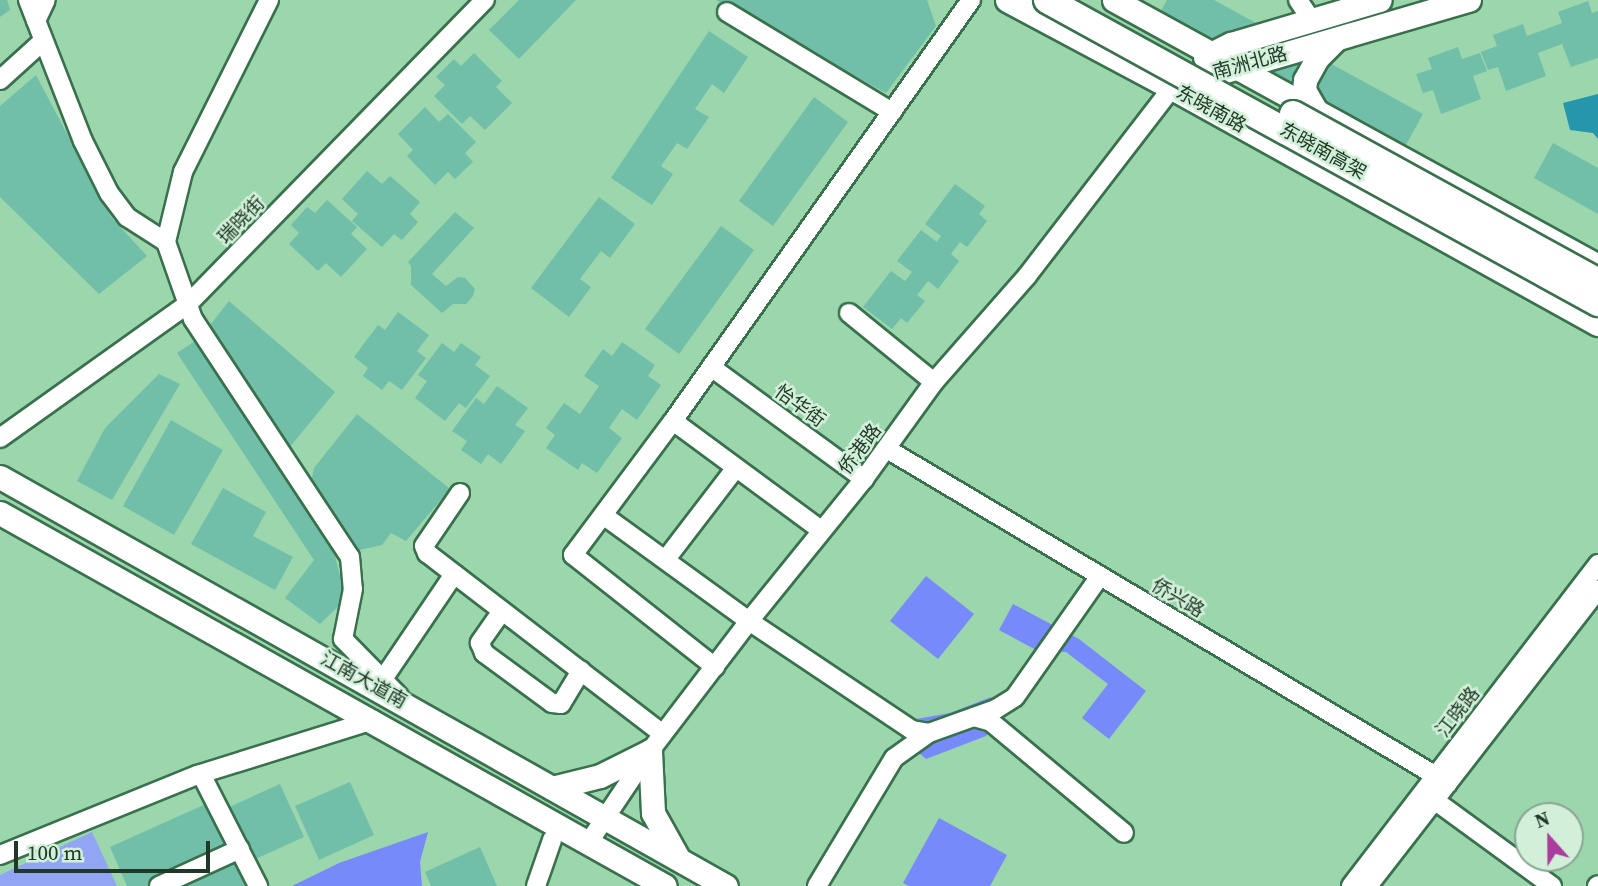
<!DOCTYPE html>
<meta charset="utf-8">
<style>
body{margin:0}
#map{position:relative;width:1598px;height:886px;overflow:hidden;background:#9bd6ac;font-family:"Source Serif 4","Noto Sans SC",serif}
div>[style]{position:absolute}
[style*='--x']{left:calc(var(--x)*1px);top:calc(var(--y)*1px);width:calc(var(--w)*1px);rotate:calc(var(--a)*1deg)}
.green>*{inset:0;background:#92a4f4}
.forest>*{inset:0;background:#768afa}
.water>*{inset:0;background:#2596ab}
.building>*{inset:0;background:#71bfa9}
.roads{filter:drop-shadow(2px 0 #38714c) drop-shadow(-2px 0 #38714c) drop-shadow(0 2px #38714c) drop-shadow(0 -2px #38714c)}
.minor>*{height:18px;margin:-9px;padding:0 9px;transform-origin:9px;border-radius:9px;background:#fff}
.major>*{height:23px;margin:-11.5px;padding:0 11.5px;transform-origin:11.5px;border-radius:11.5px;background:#fff}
.bridges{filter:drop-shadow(2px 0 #38714c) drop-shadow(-2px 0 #38714c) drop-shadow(0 2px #38714c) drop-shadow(0 -2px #38714c)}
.highway-bridge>*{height:26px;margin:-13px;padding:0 13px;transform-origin:13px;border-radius:13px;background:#fff}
span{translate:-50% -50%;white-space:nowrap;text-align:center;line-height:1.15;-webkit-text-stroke:5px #d1efd9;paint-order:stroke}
.street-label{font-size:19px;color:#203827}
.north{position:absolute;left:1514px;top:802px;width:70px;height:70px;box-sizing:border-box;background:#d1efd9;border:2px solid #8aa692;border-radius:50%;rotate:339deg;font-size:19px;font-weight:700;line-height:28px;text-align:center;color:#203827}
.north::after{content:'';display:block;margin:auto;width:24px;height:32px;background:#ab3d9c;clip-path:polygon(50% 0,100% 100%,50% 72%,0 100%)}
.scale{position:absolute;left:14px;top:841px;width:196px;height:32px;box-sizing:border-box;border:4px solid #203827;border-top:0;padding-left:9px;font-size:21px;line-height:24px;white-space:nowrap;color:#203827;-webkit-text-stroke:5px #d1efd9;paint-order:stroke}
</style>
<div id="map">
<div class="green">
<i style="clip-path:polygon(92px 832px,117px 886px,0 886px,0 875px)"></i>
</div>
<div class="forest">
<i style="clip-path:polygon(926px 576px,974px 614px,938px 659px,890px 621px)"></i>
<i style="clip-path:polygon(1013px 604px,1079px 639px,1146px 691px,1109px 739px,1082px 718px,1108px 684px,1066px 652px,1038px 651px,999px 630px)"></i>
<i style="clip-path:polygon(991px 697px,1000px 716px,986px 736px,926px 759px,901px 738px,916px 719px,950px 713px)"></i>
<i style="clip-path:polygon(939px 818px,1007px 855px,990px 886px,909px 886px,903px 883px)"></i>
<i style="clip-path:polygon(428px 832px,420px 862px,422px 886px,292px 886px,339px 863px)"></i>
</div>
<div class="water">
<i style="clip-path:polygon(1598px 94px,1598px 139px,1593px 133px,1570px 130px,1563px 103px)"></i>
</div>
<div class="building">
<i style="clip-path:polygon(0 0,7px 0,10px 10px,0 17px)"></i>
<i style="clip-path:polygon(519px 0,576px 0,519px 59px,489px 30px)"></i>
<i style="clip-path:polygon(716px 0,927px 0,936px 26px,886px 93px)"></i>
<i style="clip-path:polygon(1167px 0,1214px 0,1423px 114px,1406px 145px,1161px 11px)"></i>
<i style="clip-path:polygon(1588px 1px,1592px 13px,1598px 11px,1598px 58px,1571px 67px,1562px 44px,1538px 53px,1546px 76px,1506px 91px,1498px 67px,1488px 70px,1481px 52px,1497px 46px,1493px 35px,1523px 24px,1527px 36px,1546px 29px,1562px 23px,1558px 12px)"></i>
<i style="clip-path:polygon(709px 31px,748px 57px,724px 93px,712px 84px,695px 109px,709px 117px,687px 149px,677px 143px,661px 166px,673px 174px,652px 205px,611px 178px)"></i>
<i style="clip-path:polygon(1458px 47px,1462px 59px,1480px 53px,1487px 71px,1473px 76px,1481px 99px,1441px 114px,1433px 90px,1423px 93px,1416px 74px,1432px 69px,1428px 58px)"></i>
<i style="clip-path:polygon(474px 53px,502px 81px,496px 87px,512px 103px,485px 130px,470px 116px,462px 124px,434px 96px,445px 85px,436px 77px,454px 59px,461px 66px)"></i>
<i style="clip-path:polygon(36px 75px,111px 217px,147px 256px,99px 294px,0 197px,0 106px)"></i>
<i style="clip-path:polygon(814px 97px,848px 122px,773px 226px,739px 201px)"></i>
<i style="clip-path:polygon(425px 107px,439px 122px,448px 114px,476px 142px,465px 153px,473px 162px,455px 179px,448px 172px,435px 185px,407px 156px,413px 150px,398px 134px)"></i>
<i style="clip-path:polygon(1553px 143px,1598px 168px,1598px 214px,1534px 178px)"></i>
<i style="clip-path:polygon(367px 171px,382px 184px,390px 176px,420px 202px,410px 214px,418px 222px,402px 240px,394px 234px,382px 247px,352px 221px,358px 214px,342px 199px)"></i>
<i style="clip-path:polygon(955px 184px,985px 206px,979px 214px,987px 221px,967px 247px,960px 242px,951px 254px,959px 261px,938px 289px,928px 281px,917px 295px,925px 301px,907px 323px,901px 318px,892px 329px,863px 307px,891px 271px,905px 281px,912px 272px,897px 261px,921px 230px,937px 242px,941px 236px,925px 224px)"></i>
<i style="clip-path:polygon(599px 197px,635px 224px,610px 258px,601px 251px,580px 279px,591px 287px,569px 317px,531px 288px)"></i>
<i style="clip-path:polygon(327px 200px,357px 227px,351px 234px,367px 249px,341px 277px,326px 263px,318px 271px,289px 244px,299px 233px,291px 225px,307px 207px,315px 213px)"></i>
<i style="clip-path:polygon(455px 212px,474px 228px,432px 274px,446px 286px,458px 277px,465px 278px,475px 289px,473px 296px,466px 304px,453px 304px,442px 313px,411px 285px,411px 266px,408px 262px)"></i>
<i style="clip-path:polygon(721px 226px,754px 250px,679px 354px,645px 329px)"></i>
<i style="clip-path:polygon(229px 301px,335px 392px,289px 448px,207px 329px)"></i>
<i style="clip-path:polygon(398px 312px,429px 335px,417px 351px,426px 358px,402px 390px,389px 381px,382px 390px,363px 376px,368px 368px,354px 357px,378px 325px,385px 330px)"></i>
<i style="clip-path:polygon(195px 341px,334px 552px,346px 599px,320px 624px,285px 598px,314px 560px,177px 353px)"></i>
<i style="clip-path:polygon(622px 342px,655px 365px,648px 376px,661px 385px,637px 420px,622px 409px,609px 428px,622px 438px,597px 473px,582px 463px,578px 470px,546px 448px,555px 435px,546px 428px,564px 403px,580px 414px,599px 386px,584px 376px,603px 349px,612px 356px)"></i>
<i style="clip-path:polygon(442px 343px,454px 352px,461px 343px,481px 357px,475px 365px,490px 376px,466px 408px,459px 403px,445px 421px,415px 398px,427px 381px,418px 375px)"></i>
<i style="clip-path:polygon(159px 374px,180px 384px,112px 500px,77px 481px,105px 428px)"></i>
<i style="clip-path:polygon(497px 386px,528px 408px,515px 425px,525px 431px,501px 464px,488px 454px,481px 464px,461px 450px,467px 441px,452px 431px,476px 398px,484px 404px)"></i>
<i style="clip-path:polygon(357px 414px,450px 489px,406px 541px,391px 533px,382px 545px,355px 551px,311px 483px,314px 468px)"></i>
<i style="clip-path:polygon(171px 420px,223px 450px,174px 535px,123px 506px)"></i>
<i style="clip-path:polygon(223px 488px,266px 512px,253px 536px,293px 557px,275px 590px,191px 544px)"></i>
<i style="clip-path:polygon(350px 782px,374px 835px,319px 860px,295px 806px)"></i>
<i style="clip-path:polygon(280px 784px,304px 837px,249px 862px,225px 809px)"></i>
<i style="clip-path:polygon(208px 803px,230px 851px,152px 886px,127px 886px,110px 847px)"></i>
<i style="clip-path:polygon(480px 847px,497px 886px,431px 886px,425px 872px)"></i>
<i style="clip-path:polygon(233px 860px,245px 886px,179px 886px)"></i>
</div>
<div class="roads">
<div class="minor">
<i style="--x:28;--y:0;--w:151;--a:68.7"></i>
<i style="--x:83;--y:141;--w:58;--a:63.4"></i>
<i style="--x:109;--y:193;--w:30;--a:53"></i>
<i style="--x:127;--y:217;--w:46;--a:32.7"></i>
<i style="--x:269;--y:0;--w:192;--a:116.6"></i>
<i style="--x:183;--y:172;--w:72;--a:103.7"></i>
<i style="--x:166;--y:242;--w:82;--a:70.7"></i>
<i style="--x:193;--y:319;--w:285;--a:56.6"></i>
<i style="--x:350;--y:557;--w:32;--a:85"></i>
<i style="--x:353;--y:589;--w:51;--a:101.3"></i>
<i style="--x:343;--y:639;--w:80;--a:45.5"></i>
<i style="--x:1298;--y:0;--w:23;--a:56"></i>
<i style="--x:727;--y:12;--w:193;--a:31.2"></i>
<i style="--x:36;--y:21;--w:23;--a:-65"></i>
<i style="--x:0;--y:80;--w:58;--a:-42.2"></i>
<i style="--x:849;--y:313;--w:109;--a:39.1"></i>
<i style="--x:711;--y:367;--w:190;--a:36.2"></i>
<i style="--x:673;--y:421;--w:185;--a:36.4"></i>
<i style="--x:0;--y:438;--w:231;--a:-35.5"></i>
<i style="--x:188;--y:304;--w:425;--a:-45.7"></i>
<i style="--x:887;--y:449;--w:653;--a:30.77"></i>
<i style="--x:460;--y:493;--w:64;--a:124.2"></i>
<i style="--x:424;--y:546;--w:8;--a:67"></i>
<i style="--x:427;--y:553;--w:297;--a:37.5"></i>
<i style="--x:603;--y:515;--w:180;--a:36"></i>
<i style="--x:749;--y:621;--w:196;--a:33.8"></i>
<i style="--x:912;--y:730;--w:17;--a:10"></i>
<i style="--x:929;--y:733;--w:71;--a:-19.7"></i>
<i style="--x:996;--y:709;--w:22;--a:-32"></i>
<i style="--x:1015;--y:697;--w:148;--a:-54.9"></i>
<i style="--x:666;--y:559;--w:113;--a:-52.5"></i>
<i style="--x:502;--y:611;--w:39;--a:125"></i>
<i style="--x:480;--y:643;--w:11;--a:68"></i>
<i style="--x:484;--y:653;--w:84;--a:36.3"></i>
<i style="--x:552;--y:703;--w:9;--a:6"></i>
<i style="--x:561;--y:704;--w:39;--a:-59"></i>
<i style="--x:715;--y:667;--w:181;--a:-141.7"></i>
<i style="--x:573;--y:555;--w:167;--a:-53.3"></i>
<i style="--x:673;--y:421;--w:516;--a:-54.71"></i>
<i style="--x:383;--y:679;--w:127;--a:-55.9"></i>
<i style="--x:974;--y:717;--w:18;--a:16"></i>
<i style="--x:991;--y:722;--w:173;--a:39.8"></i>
<i style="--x:201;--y:774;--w:126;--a:63"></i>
<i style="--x:1426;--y:794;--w:156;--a:36.1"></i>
<i style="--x:589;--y:842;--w:110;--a:-56.2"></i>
<i style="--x:650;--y:751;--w:163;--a:-52.7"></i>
<i style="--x:749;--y:621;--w:183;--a:-51"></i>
<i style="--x:864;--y:479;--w:120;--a:-54.2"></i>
<i style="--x:934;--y:382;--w:141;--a:-48.7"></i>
<i style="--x:1027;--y:276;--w:237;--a:-52.4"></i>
<i style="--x:0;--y:855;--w:213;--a:-22.1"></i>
<i style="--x:197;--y:775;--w:185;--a:-17.3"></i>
<i style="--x:159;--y:886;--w:89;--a:-24.6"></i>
<i style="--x:536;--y:886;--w:49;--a:-70.8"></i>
<i style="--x:817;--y:886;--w:149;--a:-59"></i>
<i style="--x:894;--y:758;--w:43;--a:-35.5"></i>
<i style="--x:1351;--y:886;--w:406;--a:-52.5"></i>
<i style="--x:1368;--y:886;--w:375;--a:-52.2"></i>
<i style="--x:1597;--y:886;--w:1;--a:-45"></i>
</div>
<div class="major">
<i style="--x:1007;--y:0;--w:187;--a:28.1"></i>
<i style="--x:1172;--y:88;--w:487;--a:29"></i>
<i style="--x:1114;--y:0;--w:552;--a:28.79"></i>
<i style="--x:1205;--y:57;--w:29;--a:-27"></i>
<i style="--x:1231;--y:44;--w:155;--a:-16.5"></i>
<i style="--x:1181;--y:84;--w:300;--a:-16.3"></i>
<i style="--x:1315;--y:109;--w:22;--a:-120"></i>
<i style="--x:1304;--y:90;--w:10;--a:-84"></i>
<i style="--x:1305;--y:80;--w:26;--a:-61"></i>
<i style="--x:1318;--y:57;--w:25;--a:-45"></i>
<i style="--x:0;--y:477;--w:833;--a:29.4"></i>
<i style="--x:0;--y:513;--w:762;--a:29.29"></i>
<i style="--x:650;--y:751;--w:62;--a:87.2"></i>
<i style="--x:653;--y:813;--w:49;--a:60.8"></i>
<i style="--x:552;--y:788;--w:49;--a:-14"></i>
<i style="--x:600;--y:776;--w:56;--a:-26.6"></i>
</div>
</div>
<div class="bridges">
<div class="highway-bridge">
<i style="--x:1047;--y:0;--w:629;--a:28.81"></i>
<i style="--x:1293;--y:114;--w:348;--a:28.8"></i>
</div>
</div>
<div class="street-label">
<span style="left:1250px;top:63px;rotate:-15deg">南洲北路</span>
<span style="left:1211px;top:109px;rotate:29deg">东晓南路</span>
<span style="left:1323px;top:151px;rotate:29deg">东晓南高架</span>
<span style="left:241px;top:220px;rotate:-46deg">瑞晓街</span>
<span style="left:800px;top:406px;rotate:36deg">怡华街</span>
<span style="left:860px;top:449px;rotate:-53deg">侨港路</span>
<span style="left:1178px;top:598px;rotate:31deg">侨兴路</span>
<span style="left:364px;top:680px;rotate:29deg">江南大道南</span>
<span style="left:1458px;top:712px;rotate:-52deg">江晓路</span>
</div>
<div class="north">N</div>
<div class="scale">100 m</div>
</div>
